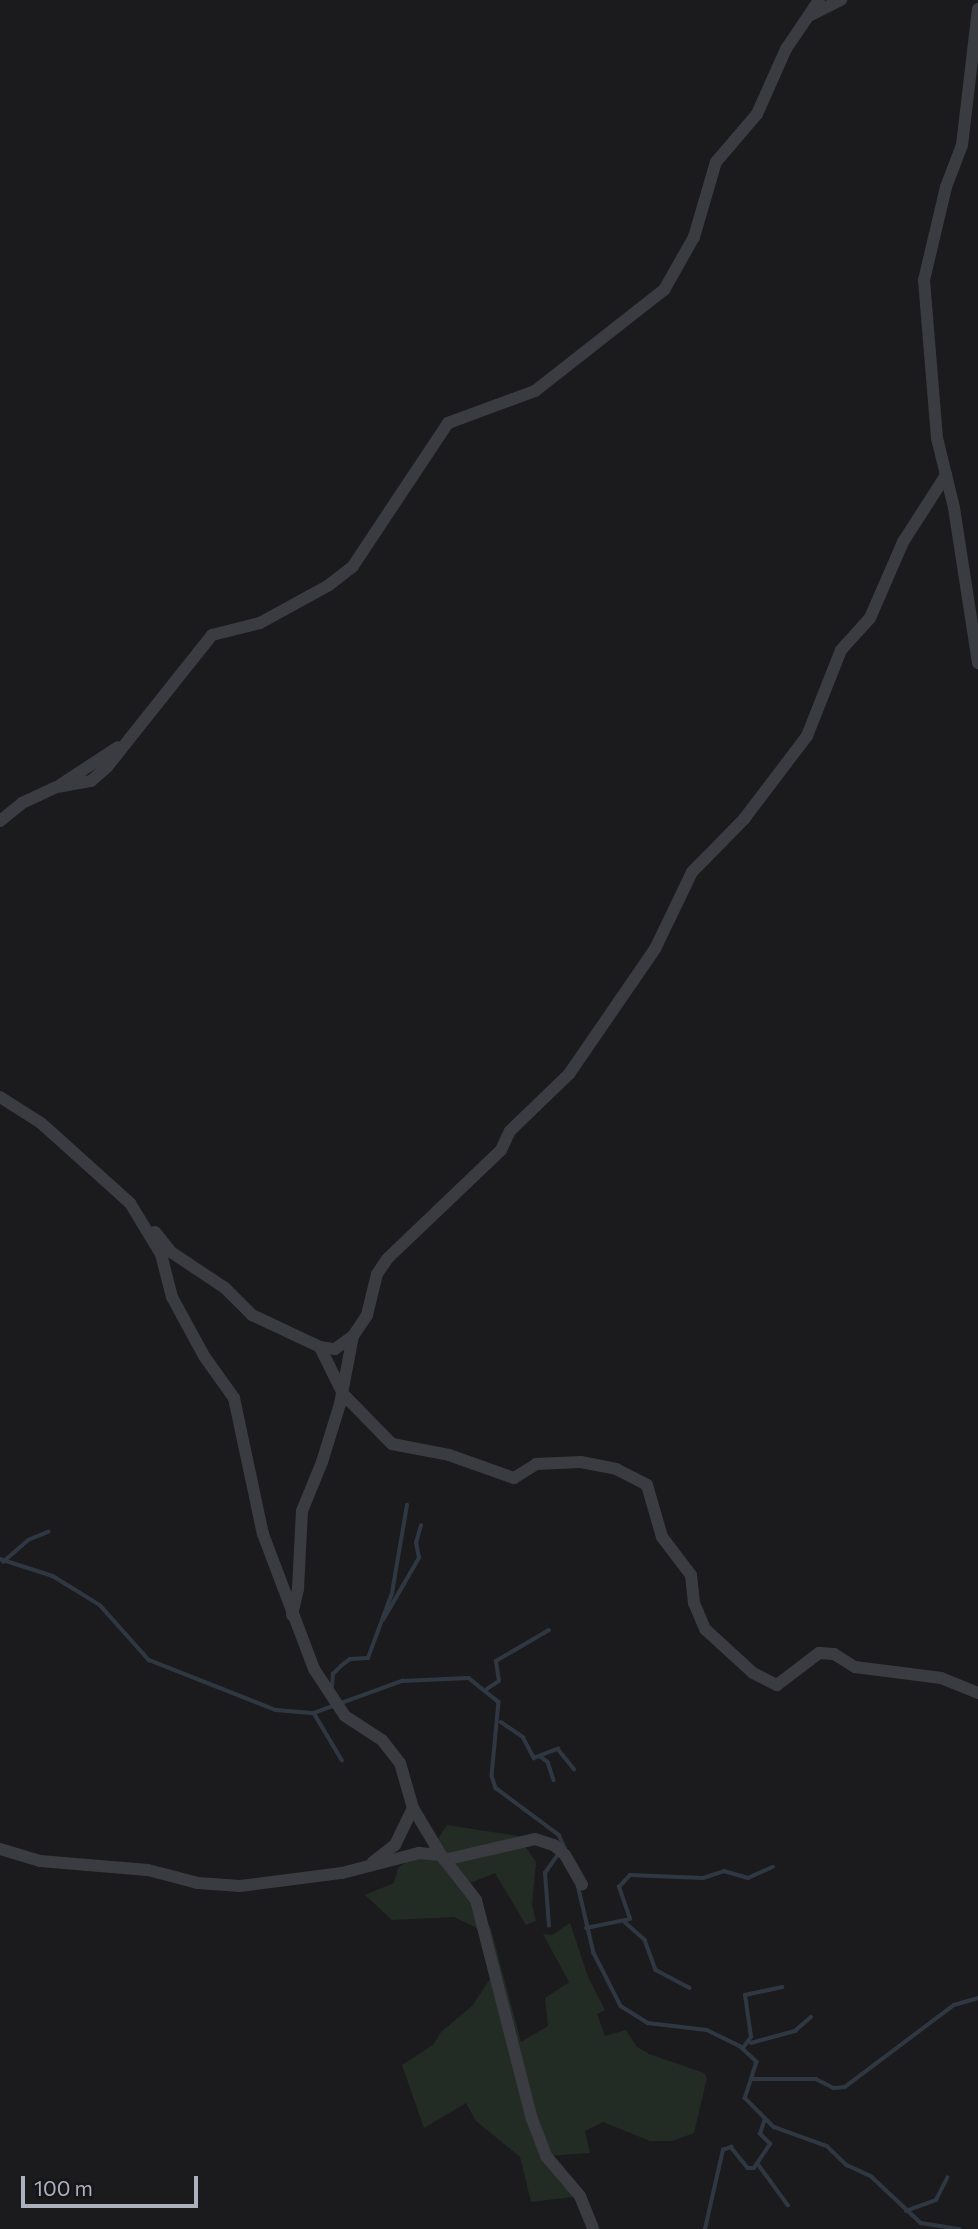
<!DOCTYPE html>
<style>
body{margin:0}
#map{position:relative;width:978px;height:2229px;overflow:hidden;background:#1b1b1d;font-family:Commissioner,sans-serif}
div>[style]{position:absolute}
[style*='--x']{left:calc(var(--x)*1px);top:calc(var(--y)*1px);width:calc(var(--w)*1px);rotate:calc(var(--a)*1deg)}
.green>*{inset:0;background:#222c24}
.stream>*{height:3.5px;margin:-1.75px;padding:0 1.75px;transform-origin:1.75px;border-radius:1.75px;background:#2f3842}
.minor>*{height:12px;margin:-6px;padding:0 6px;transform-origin:6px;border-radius:6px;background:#3b3c42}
span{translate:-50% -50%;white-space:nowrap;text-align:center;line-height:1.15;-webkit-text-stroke:6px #161518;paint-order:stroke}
.scale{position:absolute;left:21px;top:2176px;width:177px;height:32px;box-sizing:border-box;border:4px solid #adb0bd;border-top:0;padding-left:9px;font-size:21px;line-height:24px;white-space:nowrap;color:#adb0bd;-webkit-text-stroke:5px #161518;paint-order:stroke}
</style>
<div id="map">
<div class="green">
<i style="clip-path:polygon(447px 1825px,518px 1836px,536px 1862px,532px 1905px,536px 1921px,526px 1925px,495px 1873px,465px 1885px,491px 1929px,521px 2042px,548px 2026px,545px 1998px,569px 1982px,543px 1934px,552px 1935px,570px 1923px,588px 1977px,605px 2010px,597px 2014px,605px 2036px,626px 2030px,637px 2047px,649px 2054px,704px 2073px,707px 2078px,694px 2133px,672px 2141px,650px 2141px,603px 2122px,585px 2131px,590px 2153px,547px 2156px,580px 2196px,531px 2202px,520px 2157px,476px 2121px,466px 2103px,424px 2128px,402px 2065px,433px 2045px,441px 2032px,472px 2006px,494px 1973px,488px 1941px,475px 1927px,454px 1917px,392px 1920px,365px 1895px,394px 1883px,398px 1868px,419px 1853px,430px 1851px)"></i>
</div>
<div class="stream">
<i style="--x:0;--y:1559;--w:56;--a:17.8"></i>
<i style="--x:53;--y:1576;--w:55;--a:31.7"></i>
<i style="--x:100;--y:1605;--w:74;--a:48.3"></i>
<i style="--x:149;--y:1660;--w:136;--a:21.5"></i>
<i style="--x:276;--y:1710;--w:38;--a:5"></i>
<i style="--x:314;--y:1713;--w:94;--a:-20"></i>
<i style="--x:402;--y:1681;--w:67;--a:-2.6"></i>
<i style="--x:469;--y:1678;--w:38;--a:39"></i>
<i style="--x:499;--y:1702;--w:74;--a:95.4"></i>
<i style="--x:492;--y:1776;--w:13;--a:72"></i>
<i style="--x:496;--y:1788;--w:79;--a:36.7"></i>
<i style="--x:559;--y:1835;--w:14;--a:65"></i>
<i style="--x:3;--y:1562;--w:33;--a:-41"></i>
<i style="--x:28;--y:1540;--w:22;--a:-22"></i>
<i style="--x:383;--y:1620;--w:72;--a:-59.9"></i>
<i style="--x:419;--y:1558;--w:15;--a:-101"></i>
<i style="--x:416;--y:1543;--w:18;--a:-74"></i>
<i style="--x:332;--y:1687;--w:13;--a:-86"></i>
<i style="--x:333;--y:1674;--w:11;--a:-45"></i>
<i style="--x:341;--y:1666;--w:11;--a:-38"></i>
<i style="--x:350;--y:1659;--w:18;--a:-3"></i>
<i style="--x:368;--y:1658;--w:69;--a:-69.7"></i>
<i style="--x:392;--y:1593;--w:89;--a:-80.3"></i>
<i style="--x:487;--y:1689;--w:14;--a:-34"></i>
<i style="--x:499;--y:1681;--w:20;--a:-99"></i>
<i style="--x:496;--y:1661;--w:61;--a:-30.3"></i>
<i style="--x:314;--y:1713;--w:55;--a:59.2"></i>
<i style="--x:501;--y:1722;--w:27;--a:34"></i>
<i style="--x:523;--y:1737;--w:24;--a:62"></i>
<i style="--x:534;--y:1758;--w:26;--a:-21"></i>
<i style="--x:558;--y:1749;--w:26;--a:51"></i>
<i style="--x:541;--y:1757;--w:9;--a:36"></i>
<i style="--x:548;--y:1762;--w:19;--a:72"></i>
<i style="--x:578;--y:1885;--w:70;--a:76.8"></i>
<i style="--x:594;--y:1953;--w:59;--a:63"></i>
<i style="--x:621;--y:2006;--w:32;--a:32"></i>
<i style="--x:648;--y:2023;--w:59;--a:6.8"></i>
<i style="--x:707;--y:2030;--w:37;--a:26"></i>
<i style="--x:740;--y:2046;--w:23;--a:43"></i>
<i style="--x:757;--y:2062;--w:38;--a:108"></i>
<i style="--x:745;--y:2098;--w:41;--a:45"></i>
<i style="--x:774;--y:2127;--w:56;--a:19.7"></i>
<i style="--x:827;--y:2146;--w:28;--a:44"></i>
<i style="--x:847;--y:2165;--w:26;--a:25"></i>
<i style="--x:871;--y:2176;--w:69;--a:43.2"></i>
<i style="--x:921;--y:2223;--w:39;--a:9"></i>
<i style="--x:625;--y:1922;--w:27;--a:42"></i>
<i style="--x:645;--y:1940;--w:32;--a:70"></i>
<i style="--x:656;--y:1970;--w:38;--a:28"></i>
<i style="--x:549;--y:1926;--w:53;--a:-94.3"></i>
<i style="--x:545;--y:1873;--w:24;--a:-55"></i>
<i style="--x:586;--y:1928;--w:45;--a:-11.6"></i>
<i style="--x:630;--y:1919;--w:34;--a:-109"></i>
<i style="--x:619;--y:1887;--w:16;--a:-47"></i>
<i style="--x:630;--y:1875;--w:73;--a:2.4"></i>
<i style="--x:703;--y:1878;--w:22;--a:-18"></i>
<i style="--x:724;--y:1871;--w:25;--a:16"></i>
<i style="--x:748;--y:1878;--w:27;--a:-24"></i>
<i style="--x:751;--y:2043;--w:46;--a:-15.3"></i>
<i style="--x:795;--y:2031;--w:21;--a:-41"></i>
<i style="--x:743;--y:2048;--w:14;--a:-54"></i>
<i style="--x:751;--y:2037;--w:42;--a:-98.1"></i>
<i style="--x:745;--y:1995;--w:38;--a:-12"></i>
<i style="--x:752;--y:2079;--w:64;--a:0"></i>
<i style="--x:816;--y:2079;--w:20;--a:27"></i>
<i style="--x:834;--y:2088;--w:11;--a:-5"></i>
<i style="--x:845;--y:2087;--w:136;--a:-37"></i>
<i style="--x:954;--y:2005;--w:25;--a:-16"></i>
<i style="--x:758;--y:2164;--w:51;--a:53.8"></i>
<i style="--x:906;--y:2211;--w:32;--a:-20"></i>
<i style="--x:936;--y:2200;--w:25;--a:-63"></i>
<i style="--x:705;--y:2229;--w:81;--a:-77.2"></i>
<i style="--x:723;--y:2150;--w:9;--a:-21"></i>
<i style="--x:731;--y:2147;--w:27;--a:51"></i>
<i style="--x:748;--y:2168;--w:6;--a:0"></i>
<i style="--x:754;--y:2168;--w:29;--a:-56"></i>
<i style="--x:770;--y:2144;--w:14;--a:-135"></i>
<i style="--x:760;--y:2134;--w:16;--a:-72"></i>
</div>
<div class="minor">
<i style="--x:978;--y:9;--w:137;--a:96.7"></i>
<i style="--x:962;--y:145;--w:45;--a:110.9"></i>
<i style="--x:946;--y:187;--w:96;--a:103.3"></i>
<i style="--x:924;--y:280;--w:159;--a:85.3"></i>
<i style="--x:937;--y:438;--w:72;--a:76.3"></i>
<i style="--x:954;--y:508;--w:157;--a:81.2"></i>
<i style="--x:811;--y:15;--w:34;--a:-27"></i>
<i style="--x:60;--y:785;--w:69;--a:-33.2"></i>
<i style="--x:0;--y:821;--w:28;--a:-39"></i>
<i style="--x:22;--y:803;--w:38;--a:-25"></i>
<i style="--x:57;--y:787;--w:35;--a:-10"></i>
<i style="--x:91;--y:781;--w:21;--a:-41"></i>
<i style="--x:107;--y:767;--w:169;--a:-51.5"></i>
<i style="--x:212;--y:635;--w:49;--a:-14"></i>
<i style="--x:260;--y:623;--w:79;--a:-28.8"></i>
<i style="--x:329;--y:585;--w:31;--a:-38"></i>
<i style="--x:353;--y:566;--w:172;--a:-56.4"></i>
<i style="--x:448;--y:423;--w:93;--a:-20.2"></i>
<i style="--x:535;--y:391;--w:164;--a:-38.1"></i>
<i style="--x:664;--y:290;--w:61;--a:-60.5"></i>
<i style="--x:694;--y:237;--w:78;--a:-73.7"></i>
<i style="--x:716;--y:162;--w:63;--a:-49.5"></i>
<i style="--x:757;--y:114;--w:71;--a:-66"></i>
<i style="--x:786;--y:49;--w:59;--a:-56"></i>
<i style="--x:0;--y:1097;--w:49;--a:32.4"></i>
<i style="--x:41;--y:1123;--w:120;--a:42"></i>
<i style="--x:130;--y:1203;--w:60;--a:58.7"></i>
<i style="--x:161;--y:1254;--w:44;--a:75.7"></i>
<i style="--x:172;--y:1297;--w:67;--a:61.5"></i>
<i style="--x:204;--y:1356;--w:52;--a:54.5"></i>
<i style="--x:234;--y:1398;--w:139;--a:78"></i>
<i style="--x:263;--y:1534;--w:144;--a:69.3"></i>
<i style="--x:314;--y:1669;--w:56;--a:56.6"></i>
<i style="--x:345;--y:1716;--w:44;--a:33"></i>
<i style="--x:382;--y:1740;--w:29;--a:52"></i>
<i style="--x:400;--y:1763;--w:47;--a:73.9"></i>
<i style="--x:413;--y:1808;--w:55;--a:59.2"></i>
<i style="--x:155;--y:1232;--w:26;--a:51"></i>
<i style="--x:171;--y:1252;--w:65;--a:33.7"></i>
<i style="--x:225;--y:1288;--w:38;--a:45"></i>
<i style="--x:252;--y:1315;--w:75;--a:25.2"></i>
<i style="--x:320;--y:1347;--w:15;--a:8"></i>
<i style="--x:335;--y:1349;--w:22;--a:-36"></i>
<i style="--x:320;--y:1347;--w:52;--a:63.9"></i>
<i style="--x:343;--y:1394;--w:70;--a:45.6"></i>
<i style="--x:392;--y:1444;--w:58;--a:10.9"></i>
<i style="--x:449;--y:1455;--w:69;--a:19.5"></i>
<i style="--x:514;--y:1478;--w:26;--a:-32"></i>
<i style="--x:536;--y:1464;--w:45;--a:-2.5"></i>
<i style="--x:581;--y:1462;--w:36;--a:11"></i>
<i style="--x:616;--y:1469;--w:35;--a:27"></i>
<i style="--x:647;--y:1485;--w:54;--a:73.9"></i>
<i style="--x:662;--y:1537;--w:48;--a:52.7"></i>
<i style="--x:691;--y:1575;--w:28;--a:84"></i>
<i style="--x:694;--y:1603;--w:28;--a:67"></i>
<i style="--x:705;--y:1629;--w:65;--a:42.5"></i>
<i style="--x:753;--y:1673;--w:27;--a:27"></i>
<i style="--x:777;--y:1685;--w:53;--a:-37.3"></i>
<i style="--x:819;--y:1653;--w:15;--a:4"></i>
<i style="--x:834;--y:1654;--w:25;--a:32"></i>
<i style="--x:855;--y:1667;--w:87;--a:7.3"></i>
<i style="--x:941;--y:1678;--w:40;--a:22"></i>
<i style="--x:292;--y:1615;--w:27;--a:-77"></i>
<i style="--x:298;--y:1589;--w:78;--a:-87.1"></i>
<i style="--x:302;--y:1511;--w:53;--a:-67.8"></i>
<i style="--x:322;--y:1462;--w:61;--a:-72.8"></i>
<i style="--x:340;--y:1404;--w:69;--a:-79.2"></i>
<i style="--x:353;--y:1336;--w:25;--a:-56"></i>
<i style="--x:367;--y:1315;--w:42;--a:-76.3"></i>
<i style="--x:377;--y:1274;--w:18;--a:-56"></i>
<i style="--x:387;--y:1259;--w:158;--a:-43.7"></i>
<i style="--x:501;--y:1150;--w:21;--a:-65"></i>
<i style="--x:510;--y:1131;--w:82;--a:-44"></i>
<i style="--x:569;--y:1074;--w:152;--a:-55.5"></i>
<i style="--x:655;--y:949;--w:85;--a:-64.3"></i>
<i style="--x:692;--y:872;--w:74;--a:-45.5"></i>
<i style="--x:744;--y:819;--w:104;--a:-52.8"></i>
<i style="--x:807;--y:736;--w:92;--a:-68.4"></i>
<i style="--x:841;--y:650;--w:43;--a:-47.8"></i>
<i style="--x:870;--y:618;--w:83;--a:-66.5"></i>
<i style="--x:903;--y:542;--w:80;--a:-57.3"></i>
<i style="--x:0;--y:1849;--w:42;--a:16.7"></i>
<i style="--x:40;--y:1861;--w:108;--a:4.8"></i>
<i style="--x:148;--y:1870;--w:52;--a:14.6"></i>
<i style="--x:198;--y:1883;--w:42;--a:4.1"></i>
<i style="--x:240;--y:1886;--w:103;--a:-7.3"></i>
<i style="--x:342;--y:1873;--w:80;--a:-14.6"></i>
<i style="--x:419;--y:1853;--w:22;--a:5"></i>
<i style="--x:441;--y:1855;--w:57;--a:52.1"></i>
<i style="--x:476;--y:1900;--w:226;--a:75.7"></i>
<i style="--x:532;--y:2119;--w:40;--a:69"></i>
<i style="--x:546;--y:2156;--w:52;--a:49.6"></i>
<i style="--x:580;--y:2196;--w:35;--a:68"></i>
<i style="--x:444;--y:1860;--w:93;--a:-13"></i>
<i style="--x:535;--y:1839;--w:20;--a:18"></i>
<i style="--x:554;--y:1845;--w:15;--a:42"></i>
<i style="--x:565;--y:1855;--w:34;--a:60"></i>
<i style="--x:373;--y:1862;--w:28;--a:-38"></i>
<i style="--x:395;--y:1845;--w:41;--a:-64.1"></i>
</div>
<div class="scale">100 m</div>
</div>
